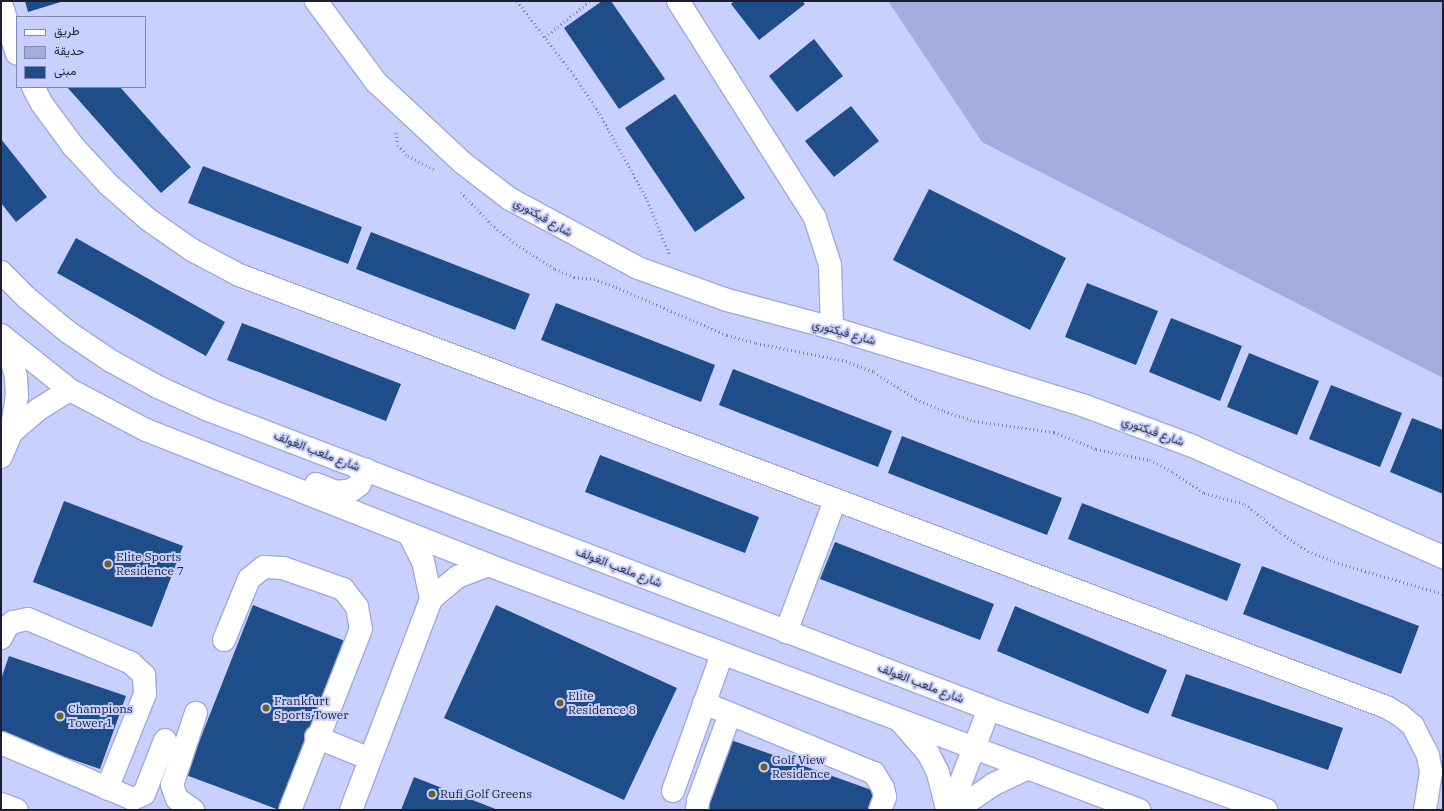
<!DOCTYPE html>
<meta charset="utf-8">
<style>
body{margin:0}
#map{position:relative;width:1444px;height:811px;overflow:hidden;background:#c8d1fe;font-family:"IBM Plex Serif",Vazirmatn,serif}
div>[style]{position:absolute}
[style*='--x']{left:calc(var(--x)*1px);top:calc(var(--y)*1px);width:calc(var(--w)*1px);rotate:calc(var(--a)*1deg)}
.green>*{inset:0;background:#a3acdf}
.building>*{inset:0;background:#1e4d89}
.path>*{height:2.5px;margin-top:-1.25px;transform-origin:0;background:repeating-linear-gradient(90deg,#7f86a8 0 1px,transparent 0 4px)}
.roads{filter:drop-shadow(1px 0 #9fa9df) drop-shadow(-1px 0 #9fa9df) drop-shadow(0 1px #9fa9df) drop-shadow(0 -1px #9fa9df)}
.minor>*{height:22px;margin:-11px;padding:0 11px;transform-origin:11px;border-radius:11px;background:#fff}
.dots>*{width:11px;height:11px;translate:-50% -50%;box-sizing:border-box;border:2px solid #c8d1fe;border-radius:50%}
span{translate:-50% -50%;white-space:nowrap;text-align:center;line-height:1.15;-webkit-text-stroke:4px #c8d1fe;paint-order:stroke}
.street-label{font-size:12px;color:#1b1e33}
.poi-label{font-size:12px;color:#1b1e33}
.left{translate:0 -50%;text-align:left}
.frame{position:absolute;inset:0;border:2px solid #1b1e33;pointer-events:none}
.legend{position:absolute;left:16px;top:16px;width:130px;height:72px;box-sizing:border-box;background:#c8d1fe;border:1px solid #8389ad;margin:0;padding:5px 7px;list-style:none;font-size:12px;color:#1b1e33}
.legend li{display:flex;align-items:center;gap:8px;height:20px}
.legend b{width:20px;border:1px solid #8389ad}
</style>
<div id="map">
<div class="green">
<i style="clip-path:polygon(888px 1px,1443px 1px,1443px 378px,982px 142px)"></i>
</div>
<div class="building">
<i style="clip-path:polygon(25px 1px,64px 1px,28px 12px)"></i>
<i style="clip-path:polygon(602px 1px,611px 1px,665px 79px,619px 109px,564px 28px)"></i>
<i style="clip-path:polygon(734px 1px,802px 1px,805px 4px,759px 40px,731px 4px)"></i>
<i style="clip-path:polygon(814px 39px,843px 76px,797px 112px,769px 76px)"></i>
<i style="clip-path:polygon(67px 87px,120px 87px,191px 167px,161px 193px)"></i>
<i style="clip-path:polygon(675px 94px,745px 198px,695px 232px,625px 128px)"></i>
<i style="clip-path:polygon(851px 106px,879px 141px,834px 177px,805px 141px)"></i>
<i style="clip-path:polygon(1px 139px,47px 197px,16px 222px,1px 203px)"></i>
<i style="clip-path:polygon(203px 166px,362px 227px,348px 264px,188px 203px)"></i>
<i style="clip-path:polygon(929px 189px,1066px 258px,1030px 330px,893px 260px)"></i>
<i style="clip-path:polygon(371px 232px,530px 294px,515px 330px,356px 269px)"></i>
<i style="clip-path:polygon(76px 238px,225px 322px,206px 356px,57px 273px)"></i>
<i style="clip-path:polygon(1087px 283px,1158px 311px,1136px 365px,1065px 337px)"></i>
<i style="clip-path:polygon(556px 303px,715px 365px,701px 402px,541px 340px)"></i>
<i style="clip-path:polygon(1171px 318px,1242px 346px,1220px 401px,1149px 372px)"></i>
<i style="clip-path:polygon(242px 323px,401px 384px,386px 421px,227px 360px)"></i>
<i style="clip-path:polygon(1249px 353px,1319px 381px,1297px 435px,1227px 407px)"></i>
<i style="clip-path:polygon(733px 369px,892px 431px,878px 467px,719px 405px)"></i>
<i style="clip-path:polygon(1331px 385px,1402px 413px,1380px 467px,1309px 439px)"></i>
<i style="clip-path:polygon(1412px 418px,1443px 430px,1443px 494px,1390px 472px)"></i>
<i style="clip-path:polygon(902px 436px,1062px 498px,1047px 535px,888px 473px)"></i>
<i style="clip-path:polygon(600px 455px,759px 517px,745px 553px,585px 492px)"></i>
<i style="clip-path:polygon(64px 501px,183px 546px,152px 627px,33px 582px)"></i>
<i style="clip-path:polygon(1082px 503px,1241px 564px,1227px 601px,1068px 539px)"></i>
<i style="clip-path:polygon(835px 542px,994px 604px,980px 640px,820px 579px)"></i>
<i style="clip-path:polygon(1262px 566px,1419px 626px,1401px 674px,1243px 614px)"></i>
<i style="clip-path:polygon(253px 605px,345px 641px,279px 810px,186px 775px)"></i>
<i style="clip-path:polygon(496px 605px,677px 688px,624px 800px,444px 718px)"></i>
<i style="clip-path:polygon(1015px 606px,1167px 670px,1148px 714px,997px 651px)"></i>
<i style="clip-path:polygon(9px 656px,126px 696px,100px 769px,1px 735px,1px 679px)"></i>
<i style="clip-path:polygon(1186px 674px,1343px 728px,1328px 770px,1171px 716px)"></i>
<i style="clip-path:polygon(731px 740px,880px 793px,874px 810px,706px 810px)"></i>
<i style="clip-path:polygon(414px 777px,498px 810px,401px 810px)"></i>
</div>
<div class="path">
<i style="--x:517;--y:1;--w:93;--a:52.4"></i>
<i style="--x:574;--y:75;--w:47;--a:56.3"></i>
<i style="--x:600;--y:114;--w:95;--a:61"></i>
<i style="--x:646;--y:197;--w:63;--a:67.5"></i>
<i style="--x:1443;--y:1;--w:3;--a:90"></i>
<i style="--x:545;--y:37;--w:58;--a:-38.7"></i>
<i style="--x:396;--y:133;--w:12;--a:81"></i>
<i style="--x:398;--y:145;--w:15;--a:48"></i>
<i style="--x:408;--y:156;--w:30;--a:27"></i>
<i style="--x:461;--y:192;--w:44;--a:46.8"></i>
<i style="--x:491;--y:224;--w:28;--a:39"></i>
<i style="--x:513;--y:242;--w:50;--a:32.7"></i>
<i style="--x:555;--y:269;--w:21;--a:23"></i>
<i style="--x:574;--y:277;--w:20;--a:6"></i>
<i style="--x:594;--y:279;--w:23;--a:20"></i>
<i style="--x:616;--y:287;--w:121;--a:23.4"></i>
<i style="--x:727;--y:335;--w:30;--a:15"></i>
<i style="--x:756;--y:343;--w:92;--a:11.3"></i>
<i style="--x:846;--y:361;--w:30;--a:21"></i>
<i style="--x:874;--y:372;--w:50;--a:32.7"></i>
<i style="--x:916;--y:399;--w:30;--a:23"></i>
<i style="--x:944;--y:411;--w:32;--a:18"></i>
<i style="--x:974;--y:421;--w:81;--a:7.8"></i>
<i style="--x:1054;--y:432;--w:45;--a:22"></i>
<i style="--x:1096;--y:449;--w:55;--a:11.5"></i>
<i style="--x:1150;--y:460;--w:26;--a:28"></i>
<i style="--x:1173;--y:472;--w:37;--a:34"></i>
<i style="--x:1204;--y:493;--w:42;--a:15"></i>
<i style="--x:1245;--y:504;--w:46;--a:38.9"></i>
<i style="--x:1281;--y:533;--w:32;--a:34"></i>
<i style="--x:1308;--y:551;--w:32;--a:22"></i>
<i style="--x:1338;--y:563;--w:109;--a:16.4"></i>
</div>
<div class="roads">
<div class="minor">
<i style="--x:316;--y:1;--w:101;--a:53.5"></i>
<i style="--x:376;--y:82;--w:119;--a:43"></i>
<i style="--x:463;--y:163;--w:59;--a:37.5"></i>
<i style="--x:510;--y:199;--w:145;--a:28.3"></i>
<i style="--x:638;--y:268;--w:95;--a:19.8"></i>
<i style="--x:727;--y:300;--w:109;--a:14.9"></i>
<i style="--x:832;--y:328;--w:265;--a:17.1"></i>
<i style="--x:1085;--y:406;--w:112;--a:20.4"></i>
<i style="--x:1190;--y:445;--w:277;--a:23.9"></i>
<i style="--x:678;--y:1;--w:257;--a:57.7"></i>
<i style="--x:815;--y:218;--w:49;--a:72.3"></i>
<i style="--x:830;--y:265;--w:63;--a:88.2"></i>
<i style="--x:1;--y:3;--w:53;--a:72.6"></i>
<i style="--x:33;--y:87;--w:19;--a:62"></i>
<i style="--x:42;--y:104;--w:52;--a:53.6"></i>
<i style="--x:73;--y:146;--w:53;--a:47.3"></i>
<i style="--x:109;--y:185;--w:53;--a:41.2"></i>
<i style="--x:149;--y:220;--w:52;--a:34.9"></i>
<i style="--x:192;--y:250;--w:53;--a:28"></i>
<i style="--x:239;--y:275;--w:1226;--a:20.64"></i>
<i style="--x:1386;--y:707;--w:16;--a:30"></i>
<i style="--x:1400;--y:715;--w:17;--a:40"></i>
<i style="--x:1413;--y:726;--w:34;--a:63"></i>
<i style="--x:1428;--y:756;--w:16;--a:79"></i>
<i style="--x:1431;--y:772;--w:38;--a:99"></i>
<i style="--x:1;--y:272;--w:37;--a:45"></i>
<i style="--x:27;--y:298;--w:53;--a:39.7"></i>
<i style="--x:68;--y:332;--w:52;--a:34"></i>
<i style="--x:111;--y:361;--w:54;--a:29"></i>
<i style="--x:158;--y:387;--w:53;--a:24.6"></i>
<i style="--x:206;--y:409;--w:839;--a:20.96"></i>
<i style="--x:989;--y:709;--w:295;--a:20"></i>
<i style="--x:1;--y:335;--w:88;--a:38.6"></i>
<i style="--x:70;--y:390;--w:86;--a:27.8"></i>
<i style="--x:146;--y:430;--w:368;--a:21.5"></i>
<i style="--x:488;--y:565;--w:696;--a:20.62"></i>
<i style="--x:11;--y:433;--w:37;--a:-41"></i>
<i style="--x:39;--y:409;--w:36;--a:-32"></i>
<i style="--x:1;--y:457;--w:26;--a:-67"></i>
<i style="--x:11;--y:433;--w:37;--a:-81"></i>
<i style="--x:17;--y:396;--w:19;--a:-93"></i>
<i style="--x:16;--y:377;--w:38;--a:-105"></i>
<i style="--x:316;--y:484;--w:22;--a:22"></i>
<i style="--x:336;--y:492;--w:16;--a:-7"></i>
<i style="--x:352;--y:490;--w:9;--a:-36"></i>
<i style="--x:359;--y:485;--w:17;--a:-65"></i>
<i style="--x:409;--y:534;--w:30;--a:63"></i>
<i style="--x:423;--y:561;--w:39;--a:78"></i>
<i style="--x:786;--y:632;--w:141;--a:-69.6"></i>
<i style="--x:1;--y:638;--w:11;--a:-63"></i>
<i style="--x:6;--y:628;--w:9;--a:-41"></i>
<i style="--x:13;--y:622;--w:15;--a:-11"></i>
<i style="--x:28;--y:619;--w:112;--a:23.1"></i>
<i style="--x:131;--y:663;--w:18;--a:43"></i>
<i style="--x:144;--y:675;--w:19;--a:87"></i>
<i style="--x:145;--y:694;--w:102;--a:111.8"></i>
<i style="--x:224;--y:640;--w:66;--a:-67.7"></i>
<i style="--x:249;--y:579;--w:19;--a:-39"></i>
<i style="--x:264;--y:567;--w:19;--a:3"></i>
<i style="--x:283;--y:568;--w:64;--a:19.3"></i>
<i style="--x:343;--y:589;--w:23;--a:52"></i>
<i style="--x:357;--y:607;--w:22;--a:80"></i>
<i style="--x:361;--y:629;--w:194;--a:111.4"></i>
<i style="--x:704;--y:703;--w:184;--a:22.4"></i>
<i style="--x:874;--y:773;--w:17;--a:59"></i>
<i style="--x:883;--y:788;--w:9;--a:77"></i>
<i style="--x:885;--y:797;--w:14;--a:111"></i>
<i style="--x:902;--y:723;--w:40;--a:49"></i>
<i style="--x:928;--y:753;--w:22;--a:63"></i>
<i style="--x:938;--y:773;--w:38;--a:76"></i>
<i style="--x:316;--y:737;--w:58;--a:22.2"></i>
<i style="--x:1;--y:743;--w:143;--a:23"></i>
<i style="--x:133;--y:799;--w:12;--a:-24"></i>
<i style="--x:144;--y:794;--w:58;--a:-68.7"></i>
<i style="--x:673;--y:791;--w:145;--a:-70.3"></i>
<i style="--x:1;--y:804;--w:17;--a:21"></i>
<i style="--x:193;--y:810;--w:19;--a:-145"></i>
<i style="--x:177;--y:799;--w:15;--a:-110"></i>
<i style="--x:172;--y:785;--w:76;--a:-71.6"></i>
<i style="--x:351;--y:810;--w:226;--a:-69.2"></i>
<i style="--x:431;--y:599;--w:34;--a:-40"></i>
<i style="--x:457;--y:577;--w:33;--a:-21"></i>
<i style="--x:697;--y:810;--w:9;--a:-84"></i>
<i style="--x:698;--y:801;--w:93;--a:-69.8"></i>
<i style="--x:950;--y:810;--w:108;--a:-68.9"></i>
<i style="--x:956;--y:810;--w:46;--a:-34.4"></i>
<i style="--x:994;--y:784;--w:38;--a:-25"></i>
</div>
</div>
<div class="dots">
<i style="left:108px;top:564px;background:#6b5f2c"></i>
<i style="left:560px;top:703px;background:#6b5f2c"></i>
<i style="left:266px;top:708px;background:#6b5f2c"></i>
<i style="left:60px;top:716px;background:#6b5f2c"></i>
<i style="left:764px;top:767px;background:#6b5f2c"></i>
<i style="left:432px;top:794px;background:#6b5f2c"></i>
</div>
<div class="street-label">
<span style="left:543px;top:217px;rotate:30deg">شارع فيكتوري</span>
<span style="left:844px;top:332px;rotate:16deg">شارع فيكتوري</span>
<span style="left:1153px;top:431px;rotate:20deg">شارع فيكتوري</span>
<span style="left:317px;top:451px;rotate:21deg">شارع ملعب الغولف</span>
<span style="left:619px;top:567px;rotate:21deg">شارع ملعب الغولف</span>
<span style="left:921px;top:683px;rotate:21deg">شارع ملعب الغولف</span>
</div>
<div class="poi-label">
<span class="left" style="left:116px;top:564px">Elite Sports<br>Residence 7</span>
<span class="left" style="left:568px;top:703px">Elite<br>Residence 8</span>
<span class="left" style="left:274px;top:708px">Frankfurt<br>Sports Tower</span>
<span class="left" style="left:68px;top:716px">Champions<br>Tower 1</span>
<span class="left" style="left:772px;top:767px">Golf View<br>Residence</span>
<span class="left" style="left:440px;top:794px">Rufi Golf Greens</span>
</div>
<div class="frame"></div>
<ul class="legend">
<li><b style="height:5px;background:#fff"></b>طريق</li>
<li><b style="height:11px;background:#a3acdf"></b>حديقة</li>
<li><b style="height:11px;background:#1e4d89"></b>مبنى</li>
</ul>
</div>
